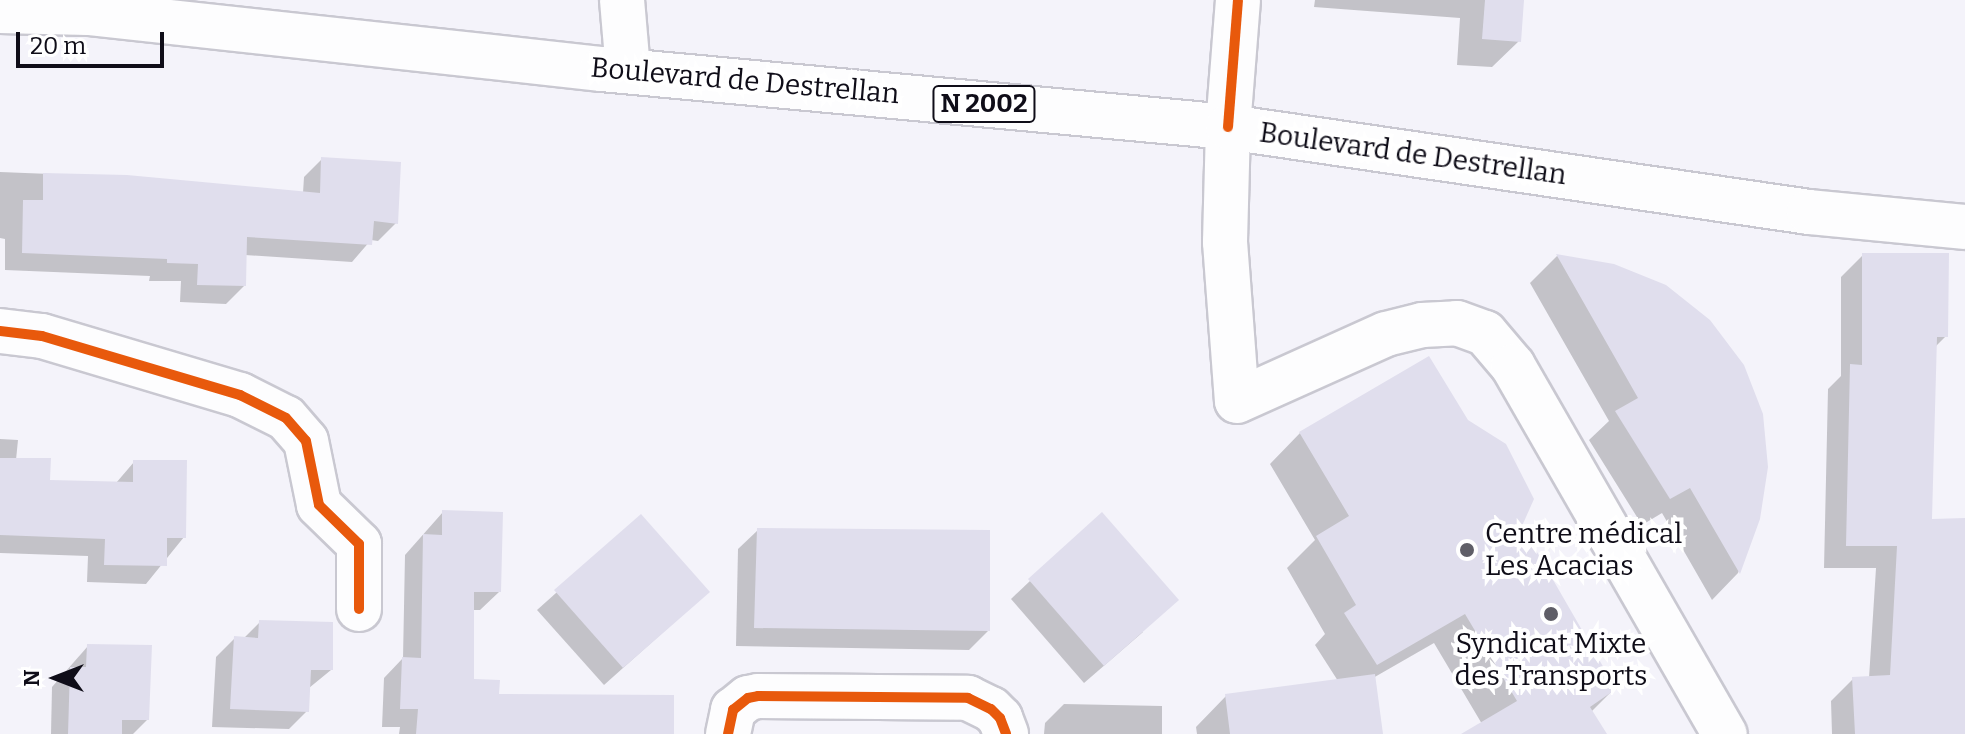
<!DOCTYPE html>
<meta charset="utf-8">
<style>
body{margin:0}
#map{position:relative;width:1965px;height:734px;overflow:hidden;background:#f4f3fa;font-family:Bitter,serif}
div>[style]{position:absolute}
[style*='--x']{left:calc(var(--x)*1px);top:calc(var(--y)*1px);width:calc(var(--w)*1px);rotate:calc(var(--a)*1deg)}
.shadow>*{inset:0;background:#0003}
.building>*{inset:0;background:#e0deed}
.roads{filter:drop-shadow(2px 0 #c9c8d1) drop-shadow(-2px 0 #c9c8d1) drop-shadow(0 2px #c9c8d1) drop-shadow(0 -2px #c9c8d1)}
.minor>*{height:44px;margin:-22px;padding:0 22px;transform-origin:22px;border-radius:22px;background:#fdfdfe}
.major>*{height:44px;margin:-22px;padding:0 22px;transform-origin:22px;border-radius:22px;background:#fdfdfe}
.cycleway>*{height:10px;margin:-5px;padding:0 5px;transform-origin:5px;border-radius:5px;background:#e8590c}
.dots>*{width:22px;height:22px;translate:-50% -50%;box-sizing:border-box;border:4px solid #fff;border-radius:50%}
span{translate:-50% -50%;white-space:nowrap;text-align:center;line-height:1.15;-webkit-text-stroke:8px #fff;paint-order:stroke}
.shield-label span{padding:2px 6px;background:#fff;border:2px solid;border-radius:6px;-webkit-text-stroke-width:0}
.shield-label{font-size:26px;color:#0f0d18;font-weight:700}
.street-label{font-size:28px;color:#0f0d18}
.poi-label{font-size:28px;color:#0f0d18}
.left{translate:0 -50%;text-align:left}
.north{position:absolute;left:16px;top:638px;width:80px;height:80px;-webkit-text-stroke:6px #fff;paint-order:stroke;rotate:270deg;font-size:22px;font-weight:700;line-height:32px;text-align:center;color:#0f0d18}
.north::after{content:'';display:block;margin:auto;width:28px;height:36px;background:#0f0d18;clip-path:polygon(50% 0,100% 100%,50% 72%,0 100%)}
.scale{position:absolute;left:16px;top:32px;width:148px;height:36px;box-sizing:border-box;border:4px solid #0f0d18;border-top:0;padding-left:10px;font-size:24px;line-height:28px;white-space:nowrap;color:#0f0d18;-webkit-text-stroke:6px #fff;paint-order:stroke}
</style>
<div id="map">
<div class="shadow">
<i style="clip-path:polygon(1315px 0,1522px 0,1519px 41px,1492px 67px,1457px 65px,1460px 18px,1314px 7px)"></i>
<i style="clip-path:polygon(322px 159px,396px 223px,378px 241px,371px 240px,352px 262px,245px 255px,244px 286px,226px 304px,180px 302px,181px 281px,149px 281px,150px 276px,5px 270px,5px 239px,0 238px,0 172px,127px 177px,303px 193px,304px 177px)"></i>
<i style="clip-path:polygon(1863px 255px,1946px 336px,1935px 347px,1930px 519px,1965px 519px,1965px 734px,1832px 734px,1831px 701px,1853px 679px,1869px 678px,1876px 568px,1824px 568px,1828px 389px,1841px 376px,1841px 277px)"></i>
<i style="clip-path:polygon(1557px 256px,1613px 266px,1758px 519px,1738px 573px,1712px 600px,1662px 513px,1642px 525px,1589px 440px,1609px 421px,1530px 283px)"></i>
<i style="clip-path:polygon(1300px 433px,1520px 527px,1614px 689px,1591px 712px,1604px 734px,1464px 734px,1482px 724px,1434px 643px,1373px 678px,1381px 734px,1197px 734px,1196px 727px,1226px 696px,1338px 681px,1315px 645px,1325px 634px,1287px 568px,1315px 540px,1270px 464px)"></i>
<i style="clip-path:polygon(0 439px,18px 440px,16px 460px,48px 482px,116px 483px,134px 462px,184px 537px,146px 584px,87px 582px,88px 556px,0 553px)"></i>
<i style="clip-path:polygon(443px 512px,499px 592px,480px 610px,472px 610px,472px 681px,497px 696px,672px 734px,399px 734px,400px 727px,382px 727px,384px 678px,403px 658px,405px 555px)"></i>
<i style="clip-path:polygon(641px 517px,708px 592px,604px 685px,537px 610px)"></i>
<i style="clip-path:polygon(758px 530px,988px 631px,969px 650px,736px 646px,738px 549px)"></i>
<i style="clip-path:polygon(1030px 581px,1143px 632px,1084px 683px,1011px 599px)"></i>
<i style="clip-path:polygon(260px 622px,331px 670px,309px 688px,307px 711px,289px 729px,212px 727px,216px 657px,235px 638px,243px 639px)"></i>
<i style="clip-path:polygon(88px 646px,147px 720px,133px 734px,51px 734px,52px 687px)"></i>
<i style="clip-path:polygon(1064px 704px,1162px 706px,1162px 734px,1044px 734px,1045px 723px)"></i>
</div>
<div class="building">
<i style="clip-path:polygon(1485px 0,1524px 0,1521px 42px,1482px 39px)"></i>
<i style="clip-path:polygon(321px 157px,401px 162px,398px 224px,374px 221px,372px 245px,247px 237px,246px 286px,197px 285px,198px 264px,167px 263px,167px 259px,22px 253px,23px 200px,43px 200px,43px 173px,127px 175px,320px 193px)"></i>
<i style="clip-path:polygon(1862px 253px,1949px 253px,1948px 337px,1937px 337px,1932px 519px,1965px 518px,1965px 734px,1855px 734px,1852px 677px,1890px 675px,1897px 546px,1846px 546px,1850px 364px,1862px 365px)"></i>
<i style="clip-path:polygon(1556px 254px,1614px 264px,1666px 285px,1710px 320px,1744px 365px,1763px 414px,1768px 467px,1760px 519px,1740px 574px,1690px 488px,1670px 499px,1615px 411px,1638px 398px)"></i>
<i style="clip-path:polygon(1429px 356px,1468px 420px,1506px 444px,1534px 499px,1522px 526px,1616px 689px,1590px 707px,1607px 734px,1461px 734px,1517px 701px,1465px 614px,1377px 665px,1344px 613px,1356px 605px,1316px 536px,1349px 516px,1299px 432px)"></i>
<i style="clip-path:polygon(0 458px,51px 458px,50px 480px,133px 482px,133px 460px,187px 460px,186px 538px,167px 538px,167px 566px,104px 565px,105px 539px,0 535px)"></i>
<i style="clip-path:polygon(442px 510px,503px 512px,501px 592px,474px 592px,474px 679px,500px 680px,499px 694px,674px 695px,674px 734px,416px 734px,418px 709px,400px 709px,402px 657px,421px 658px,423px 534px,442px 535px)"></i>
<i style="clip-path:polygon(1102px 512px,1179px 600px,1104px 666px,1028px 579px)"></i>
<i style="clip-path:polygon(641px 514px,710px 592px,623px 668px,554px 590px)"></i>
<i style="clip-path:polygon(757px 528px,990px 530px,990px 631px,754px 628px)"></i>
<i style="clip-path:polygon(259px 620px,333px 622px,333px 670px,311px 670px,309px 712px,230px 709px,234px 636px,258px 638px)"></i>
<i style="clip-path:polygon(87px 644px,152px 645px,149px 720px,122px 720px,122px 734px,68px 734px,70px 667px,86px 667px)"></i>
<i style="clip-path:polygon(1375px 674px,1383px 734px,1230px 734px,1225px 694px)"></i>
</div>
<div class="roads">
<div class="minor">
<i style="--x:622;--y:0;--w:70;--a:85.1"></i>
<i style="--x:1238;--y:0;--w:127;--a:94.5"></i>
<i style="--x:1228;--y:127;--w:115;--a:91.5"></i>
<i style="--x:1225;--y:242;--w:159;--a:85.7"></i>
<i style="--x:1237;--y:401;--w:163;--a:-24.2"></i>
<i style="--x:1386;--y:334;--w:37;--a:-14"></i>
<i style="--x:1422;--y:325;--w:35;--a:-3"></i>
<i style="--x:1457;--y:323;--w:30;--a:20"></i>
<i style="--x:1485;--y:333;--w:43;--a:49.7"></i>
<i style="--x:1513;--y:366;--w:425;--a:60.1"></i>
<i style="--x:0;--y:331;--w:42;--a:6.8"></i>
<i style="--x:42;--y:336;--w:207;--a:16.6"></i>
<i style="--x:240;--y:395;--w:51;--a:26.6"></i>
<i style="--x:286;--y:418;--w:30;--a:49"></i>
<i style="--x:306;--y:441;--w:65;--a:78.5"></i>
<i style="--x:319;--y:505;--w:56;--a:44.3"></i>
<i style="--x:359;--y:544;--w:65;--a:90"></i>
<i style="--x:728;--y:734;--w:25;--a:-78"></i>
<i style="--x:733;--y:710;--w:19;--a:-39"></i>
<i style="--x:748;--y:698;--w:10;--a:-11"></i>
<i style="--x:758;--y:696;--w:210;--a:0.5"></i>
<i style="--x:968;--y:698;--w:25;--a:26"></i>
<i style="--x:991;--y:709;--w:13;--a:45"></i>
<i style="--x:1000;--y:718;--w:17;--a:69"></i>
</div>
<div class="major">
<i style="--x:0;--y:11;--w:88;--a:1.3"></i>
<i style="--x:88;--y:13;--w:517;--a:6.22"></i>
<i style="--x:602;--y:69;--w:629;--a:5.29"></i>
<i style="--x:1228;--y:127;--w:587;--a:8.32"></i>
<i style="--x:1809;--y:212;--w:157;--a:5.5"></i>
</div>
</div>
<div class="cycleway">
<i style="--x:1228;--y:127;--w:127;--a:-85.5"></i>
<i style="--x:0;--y:331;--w:42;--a:6.8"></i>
<i style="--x:42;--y:336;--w:207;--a:16.6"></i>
<i style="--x:240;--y:395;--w:51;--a:26.6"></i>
<i style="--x:286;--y:418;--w:30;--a:49"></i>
<i style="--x:306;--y:441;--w:65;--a:78.5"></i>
<i style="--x:319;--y:505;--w:56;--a:44.3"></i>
<i style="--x:359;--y:544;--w:65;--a:90"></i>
<i style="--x:728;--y:734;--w:25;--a:-78"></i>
<i style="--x:733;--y:710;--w:19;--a:-39"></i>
<i style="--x:748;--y:698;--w:10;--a:-11"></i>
<i style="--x:758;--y:696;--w:210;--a:0.5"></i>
<i style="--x:968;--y:698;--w:25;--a:26"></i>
<i style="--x:991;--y:709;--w:13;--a:45"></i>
<i style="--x:1000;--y:718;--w:17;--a:69"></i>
</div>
<div class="dots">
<i style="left:1467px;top:550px;background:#5f5e67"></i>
<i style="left:1551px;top:614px;background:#5f5e67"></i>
</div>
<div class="shield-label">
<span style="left:984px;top:104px">N 2002</span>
</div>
<div class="street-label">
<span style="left:745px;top:81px;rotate:5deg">Boulevard de Destrellan</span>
<span style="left:1413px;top:154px;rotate:8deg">Boulevard de Destrellan</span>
</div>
<div class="poi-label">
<span class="left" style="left:1485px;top:550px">Centre médical<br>Les Acacias</span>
<span style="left:1551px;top:660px">Syndicat Mixte<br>des Transports</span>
</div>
<div class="north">N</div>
<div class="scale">20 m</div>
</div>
